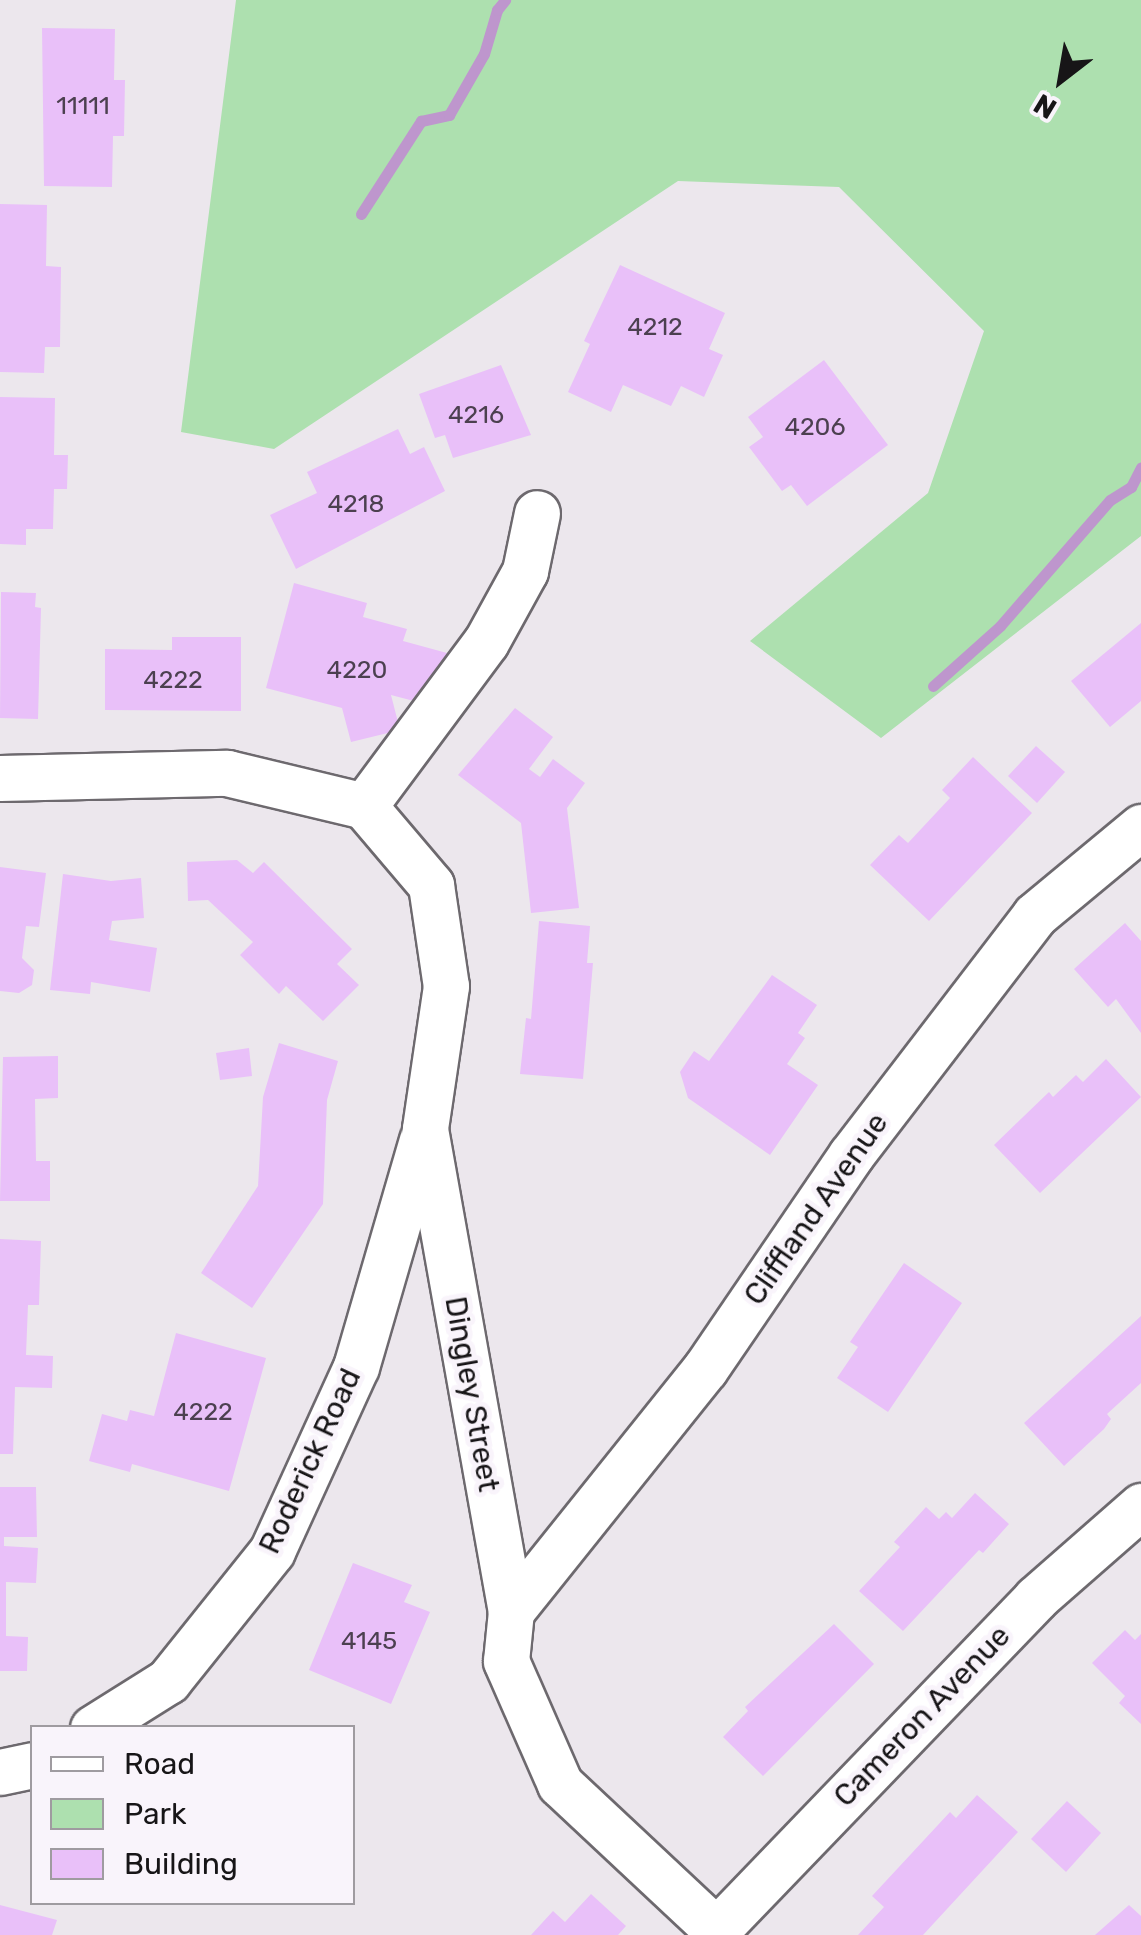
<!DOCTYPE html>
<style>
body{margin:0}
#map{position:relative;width:1141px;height:1935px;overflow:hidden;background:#ece7ed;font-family:Rubik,sans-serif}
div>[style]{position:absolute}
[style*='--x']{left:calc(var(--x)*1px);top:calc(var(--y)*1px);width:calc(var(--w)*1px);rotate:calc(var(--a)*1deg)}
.green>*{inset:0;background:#ade0af}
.stream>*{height:11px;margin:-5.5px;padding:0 5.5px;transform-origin:5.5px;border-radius:5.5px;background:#be96cd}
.building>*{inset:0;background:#e9c0f9}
.roads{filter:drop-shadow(2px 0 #6d696e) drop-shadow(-2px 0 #6d696e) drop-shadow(0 2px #6d696e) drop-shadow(0 -2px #6d696e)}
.minor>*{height:45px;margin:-22.5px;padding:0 22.5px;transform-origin:22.5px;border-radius:22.5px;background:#fff}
span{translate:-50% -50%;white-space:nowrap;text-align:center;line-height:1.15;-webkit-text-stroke:10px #f9f4fb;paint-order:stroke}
.number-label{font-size:25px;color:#4c4050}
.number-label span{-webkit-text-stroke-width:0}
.street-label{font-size:30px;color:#171517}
.legend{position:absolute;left:30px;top:1725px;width:325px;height:180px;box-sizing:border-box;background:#f9f4fb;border:2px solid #9f9ba0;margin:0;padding:12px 18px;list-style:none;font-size:30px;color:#171517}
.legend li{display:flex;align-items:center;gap:20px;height:50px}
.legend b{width:50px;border:2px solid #9f9ba0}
.north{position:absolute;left:1011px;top:30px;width:100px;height:100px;-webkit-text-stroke:8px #f9f4fb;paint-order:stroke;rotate:211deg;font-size:28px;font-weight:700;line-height:40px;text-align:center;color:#171517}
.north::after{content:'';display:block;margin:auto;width:35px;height:45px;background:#171517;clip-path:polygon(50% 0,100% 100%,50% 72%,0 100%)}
</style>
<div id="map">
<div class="green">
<i style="clip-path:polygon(236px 0,1141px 0,1141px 536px,881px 738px,750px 641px,928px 493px,984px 331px,839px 187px,678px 181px,274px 449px,181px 432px)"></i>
</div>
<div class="stream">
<i style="--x:361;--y:214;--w:111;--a:-57.2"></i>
<i style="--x:421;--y:121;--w:29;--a:-12"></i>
<i style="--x:449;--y:115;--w:70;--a:-60.2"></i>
<i style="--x:484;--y:54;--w:46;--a:-73.5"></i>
<i style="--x:497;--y:10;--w:13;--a:-51"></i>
<i style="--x:933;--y:686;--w:90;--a:-41.8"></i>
<i style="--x:1000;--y:626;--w:167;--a:-48.9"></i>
<i style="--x:1110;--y:500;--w:25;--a:-32"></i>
<i style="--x:1131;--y:487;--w:22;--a:-63"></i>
</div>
<div class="building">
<i style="clip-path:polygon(42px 28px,115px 29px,114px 80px,125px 80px,124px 136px,113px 136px,112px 187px,44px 186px)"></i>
<i style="clip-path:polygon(0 204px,47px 205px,46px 266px,61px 267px,60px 347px,45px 347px,44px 373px,0 372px)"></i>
<i style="clip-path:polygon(620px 265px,725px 313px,709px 349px,723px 355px,704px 397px,681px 386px,671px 406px,623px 385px,611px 412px,568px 392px,590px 344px,584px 341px)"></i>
<i style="clip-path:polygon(824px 360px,888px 445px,807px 506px,791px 485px,782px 491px,749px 447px,763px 437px,748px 417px)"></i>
<i style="clip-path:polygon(501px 365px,531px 435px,453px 458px,445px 435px,435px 438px,419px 394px)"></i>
<i style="clip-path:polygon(0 397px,55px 398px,54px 455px,68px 455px,67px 489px,54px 489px,53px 529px,26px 529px,26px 545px,0 544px)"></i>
<i style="clip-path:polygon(398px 429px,410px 454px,424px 447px,445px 491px,296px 569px,270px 515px,317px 493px,307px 472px)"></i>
<i style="clip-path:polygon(294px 583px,367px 603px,363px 617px,407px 629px,403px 641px,447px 653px,433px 706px,391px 695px,400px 730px,351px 742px,342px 708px,266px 688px)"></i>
<i style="clip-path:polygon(1px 592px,36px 593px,35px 607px,41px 608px,38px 719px,0 718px)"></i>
<i style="clip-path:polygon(1141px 623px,1141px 701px,1110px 727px,1071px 681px)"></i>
<i style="clip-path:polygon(172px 637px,241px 637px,241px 711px,105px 710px,105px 649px,172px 650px)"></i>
<i style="clip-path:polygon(515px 708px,553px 737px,529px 769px,540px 777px,553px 759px,585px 783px,567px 808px,579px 908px,531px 913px,521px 823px,458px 775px)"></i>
<i style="clip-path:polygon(1036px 746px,1065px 772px,1037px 803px,1008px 776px)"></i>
<i style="clip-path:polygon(973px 757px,1032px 813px,929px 921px,870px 865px,899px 835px,908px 843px,950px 798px,942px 790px)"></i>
<i style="clip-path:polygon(237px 860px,253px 873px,264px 862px,352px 949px,337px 964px,359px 985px,323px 1021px,286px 986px,279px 994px,240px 955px,253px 942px,208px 900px,188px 901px,187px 862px)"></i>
<i style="clip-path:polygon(0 867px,46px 873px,39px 927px,26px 926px,22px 958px,34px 970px,32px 985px,19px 993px,0 991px)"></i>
<i style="clip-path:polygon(63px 874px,111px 881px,141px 878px,144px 918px,112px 921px,109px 940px,157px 948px,150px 992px,91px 982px,90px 994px,50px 990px)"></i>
<i style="clip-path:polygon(539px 921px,590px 926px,587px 963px,593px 963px,583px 1079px,520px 1074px,526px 1018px,531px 1019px)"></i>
<i style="clip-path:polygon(1125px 923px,1141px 941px,1141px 1033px,1116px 999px,1108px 1007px,1074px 969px)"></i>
<i style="clip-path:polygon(772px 975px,817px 1005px,798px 1033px,805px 1038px,787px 1064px,818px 1085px,770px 1155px,688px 1098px,680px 1072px,694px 1051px,709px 1061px)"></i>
<i style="clip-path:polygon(279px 1043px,338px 1061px,327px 1100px,323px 1204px,252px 1308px,201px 1273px,258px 1186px,263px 1097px)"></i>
<i style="clip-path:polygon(249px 1048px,252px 1076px,220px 1080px,216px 1053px)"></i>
<i style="clip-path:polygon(58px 1056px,58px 1098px,35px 1099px,36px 1161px,50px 1161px,50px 1201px,0 1201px,3px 1057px)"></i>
<i style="clip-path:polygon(1106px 1059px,1141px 1097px,1040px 1193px,994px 1145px,1049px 1092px,1053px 1097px,1076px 1075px,1083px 1082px)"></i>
<i style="clip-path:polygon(0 1239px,41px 1241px,39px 1305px,28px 1305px,26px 1355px,53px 1356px,52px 1388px,15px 1387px,13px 1454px,0 1454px)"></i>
<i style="clip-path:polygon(904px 1263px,962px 1303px,888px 1412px,837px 1378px,858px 1347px,850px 1342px)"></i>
<i style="clip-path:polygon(1141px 1316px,1141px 1383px,1107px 1414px,1111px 1419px,1104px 1429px,1064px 1466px,1024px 1423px)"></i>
<i style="clip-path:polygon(176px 1333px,266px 1358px,229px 1491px,132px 1464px,130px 1472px,89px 1461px,102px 1414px,127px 1421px,130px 1410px,154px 1416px)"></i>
<i style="clip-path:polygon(0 1487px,36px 1487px,37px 1537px,4px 1537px,4px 1546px,38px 1548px,36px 1583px,6px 1582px,6px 1636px,28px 1637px,27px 1671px,0 1671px)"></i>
<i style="clip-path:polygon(975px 1493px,1009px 1524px,983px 1553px,979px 1550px,903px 1631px,859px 1591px,900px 1547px,894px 1542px,926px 1507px,939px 1519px,946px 1512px,952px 1518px)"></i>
<i style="clip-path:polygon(353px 1563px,412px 1585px,404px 1602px,430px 1612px,391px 1704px,309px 1670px)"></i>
<i style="clip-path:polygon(834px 1624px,874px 1664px,763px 1776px,723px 1737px,748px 1711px,745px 1707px)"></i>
<i style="clip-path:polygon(1125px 1630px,1135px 1640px,1141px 1634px,1141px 1724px,1119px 1703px,1125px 1696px,1092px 1663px)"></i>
<i style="clip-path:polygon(977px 1795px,1018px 1832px,923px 1935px,858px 1935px,884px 1907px,872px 1896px,950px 1812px,956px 1818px)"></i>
<i style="clip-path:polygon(1067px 1801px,1101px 1833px,1066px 1872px,1031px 1839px)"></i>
<i style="clip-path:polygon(591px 1894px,626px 1926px,618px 1935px,531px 1935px,553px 1911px,565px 1922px)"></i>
<i style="clip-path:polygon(0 1905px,57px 1920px,52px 1935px,0 1935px)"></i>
<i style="clip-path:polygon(1129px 1905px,1141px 1916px,1141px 1935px,1095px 1935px)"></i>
</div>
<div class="roads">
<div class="minor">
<i style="--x:0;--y:778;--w:227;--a:-1.3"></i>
<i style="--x:227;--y:773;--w:141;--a:13.5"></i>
<i style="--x:364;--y:806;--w:104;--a:49.7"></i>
<i style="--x:431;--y:885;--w:102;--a:81.6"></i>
<i style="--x:446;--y:986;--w:145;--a:98.4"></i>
<i style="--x:425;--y:1129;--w:490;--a:79.9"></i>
<i style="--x:511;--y:1611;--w:50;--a:95.7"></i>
<i style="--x:506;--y:1661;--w:134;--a:66.3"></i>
<i style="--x:560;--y:1784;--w:214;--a:43.1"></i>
<i style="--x:364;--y:806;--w:204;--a:-53.4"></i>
<i style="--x:486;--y:642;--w:81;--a:-61.2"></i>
<i style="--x:525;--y:571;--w:59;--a:-78.3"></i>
<i style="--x:511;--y:1611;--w:310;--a:-51.3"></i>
<i style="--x:705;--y:1369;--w:259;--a:-55.7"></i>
<i style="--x:851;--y:1155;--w:302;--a:-52.5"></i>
<i style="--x:1035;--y:915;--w:138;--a:-39.7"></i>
<i style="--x:93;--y:1728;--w:89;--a:-32.1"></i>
<i style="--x:168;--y:1681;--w:166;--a:-51.3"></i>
<i style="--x:272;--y:1551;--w:202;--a:-65.5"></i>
<i style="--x:356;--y:1367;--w:236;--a:-73.8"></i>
<i style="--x:0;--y:1772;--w:33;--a:-12"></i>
<i style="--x:712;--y:1935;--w:467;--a:-46.1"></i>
<i style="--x:1036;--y:1598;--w:140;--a:-41.2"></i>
</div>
</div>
<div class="number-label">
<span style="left:83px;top:106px">11111</span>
<span style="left:655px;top:327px">4212</span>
<span style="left:476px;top:415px">4216</span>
<span style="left:815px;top:427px">4206</span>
<span style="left:356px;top:504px">4218</span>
<span style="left:357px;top:670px">4220</span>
<span style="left:173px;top:680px">4222</span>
<span style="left:203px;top:1412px">4222</span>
<span style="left:369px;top:1641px">4145</span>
</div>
<div class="street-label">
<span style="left:816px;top:1209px;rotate:-55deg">Cliffland Avenue</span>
<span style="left:472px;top:1394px;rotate:80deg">Dingley Street</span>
<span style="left:310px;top:1461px;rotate:-65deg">Roderick Road</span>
<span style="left:922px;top:1716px;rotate:-46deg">Cameron Avenue</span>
</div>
<ul class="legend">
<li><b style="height:12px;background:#fff"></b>Road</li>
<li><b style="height:28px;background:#ade0af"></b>Park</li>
<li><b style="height:28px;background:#e9c0f9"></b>Building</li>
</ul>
<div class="north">N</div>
</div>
